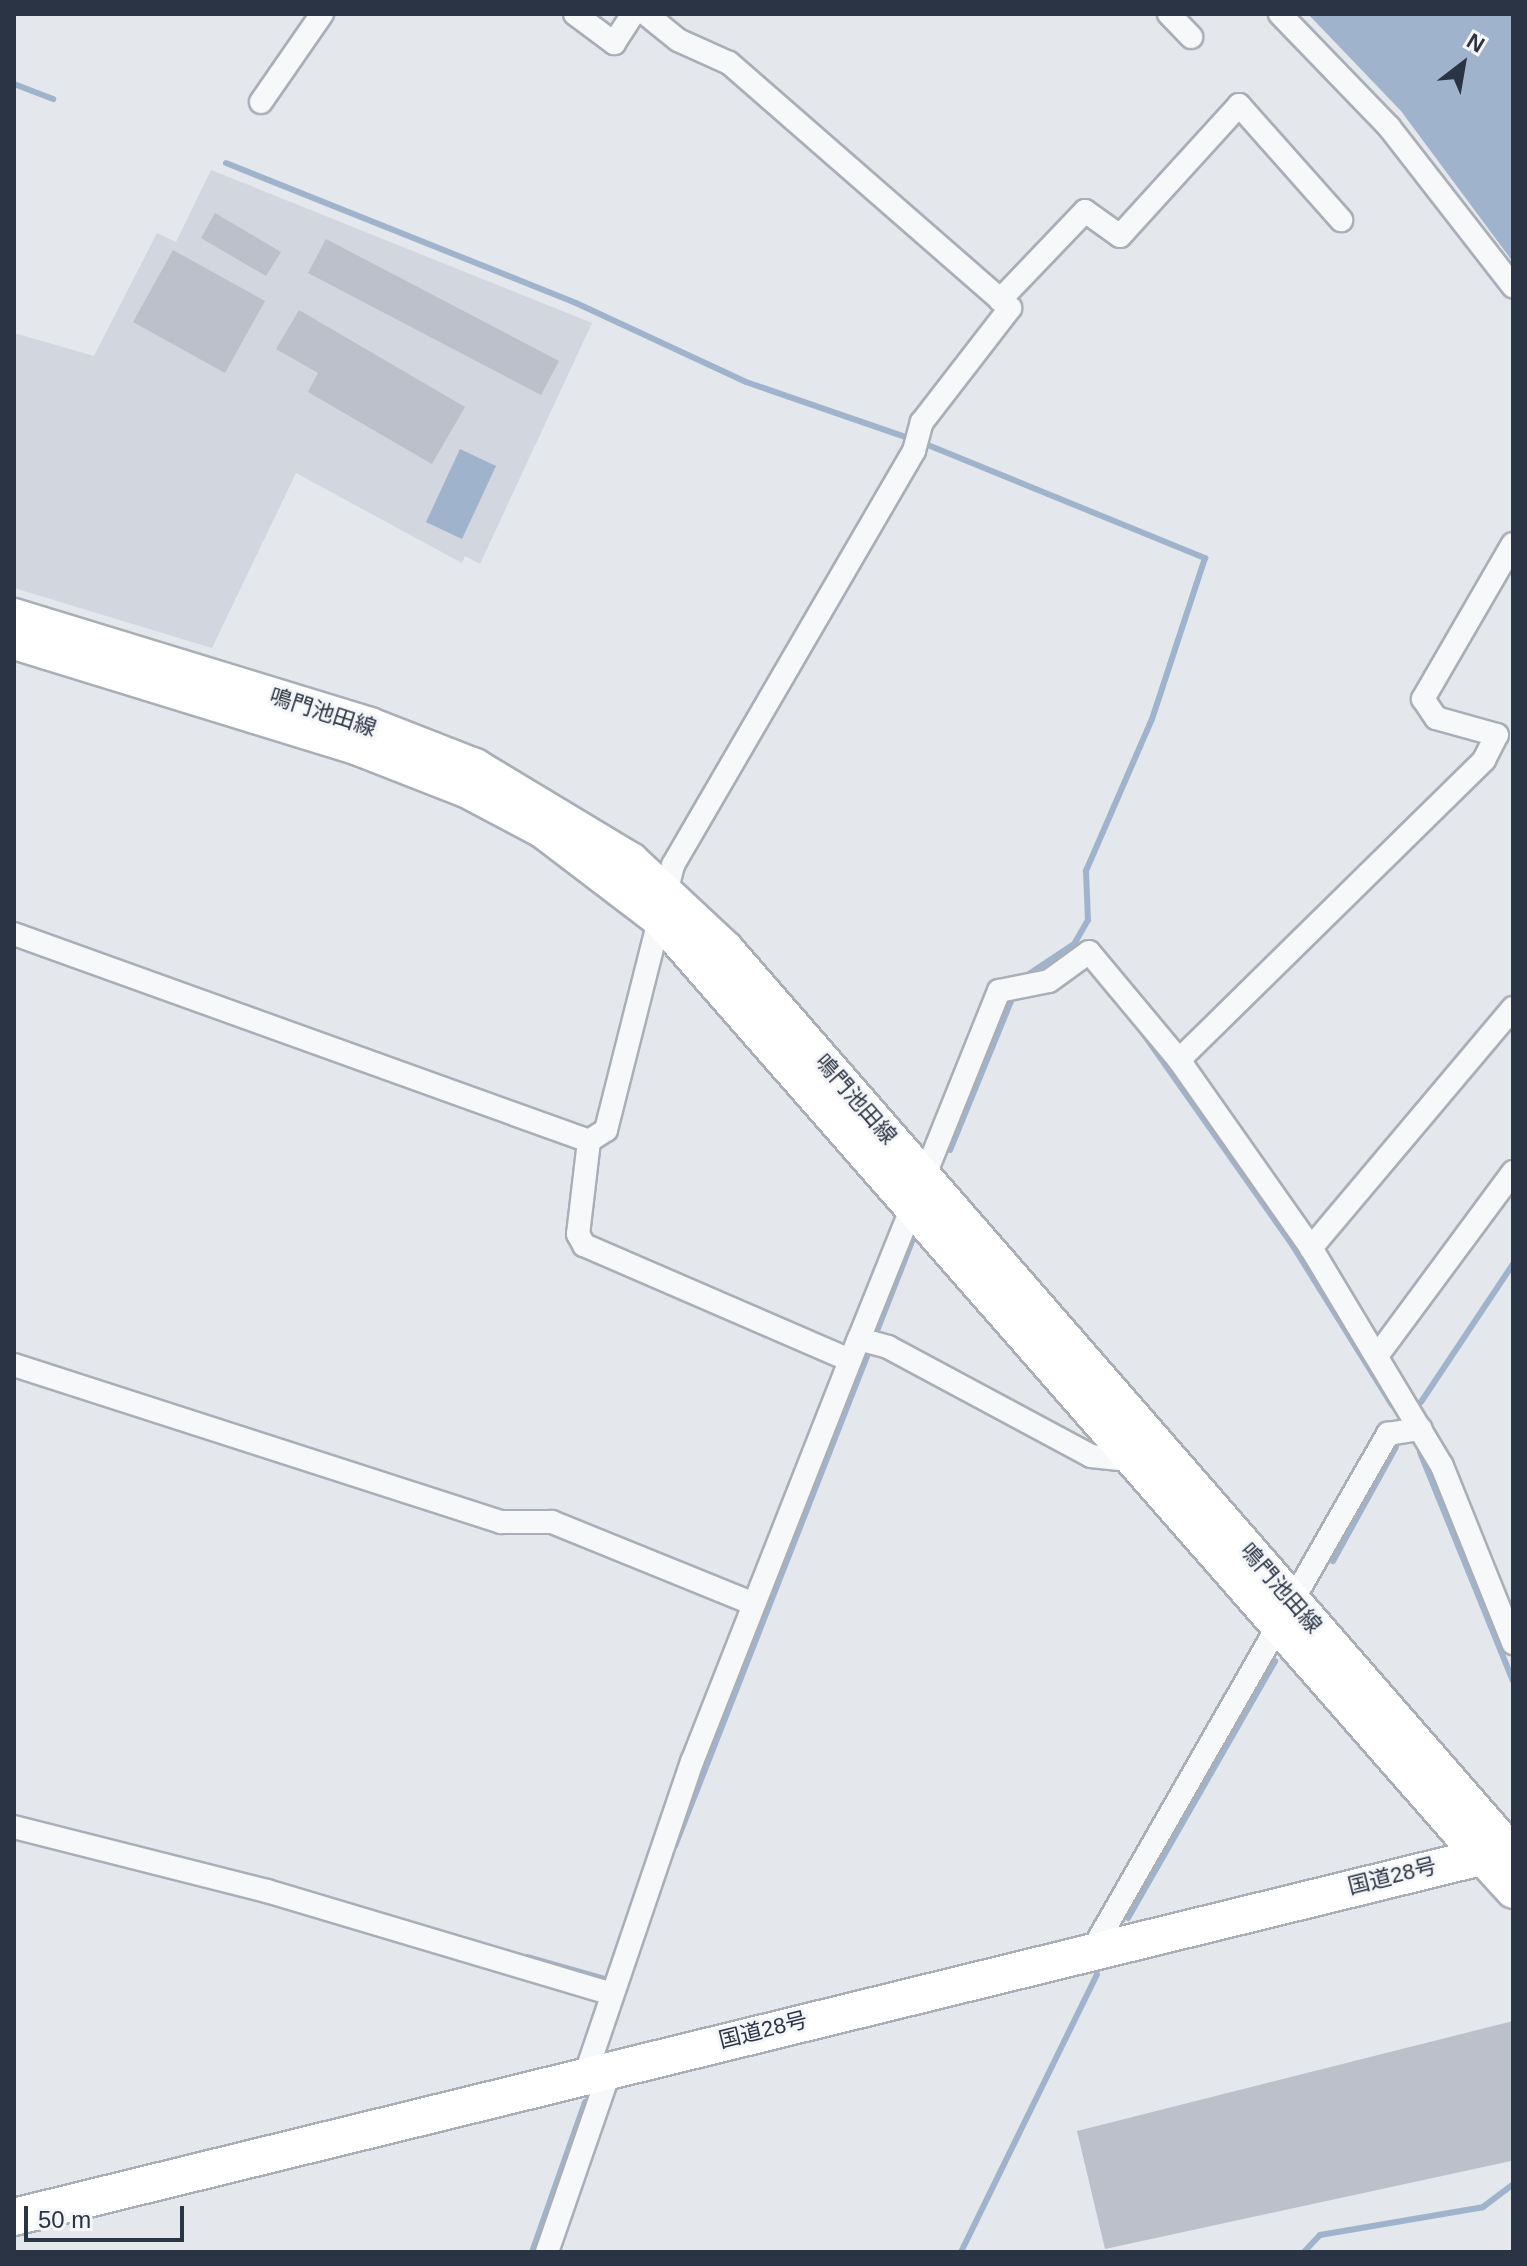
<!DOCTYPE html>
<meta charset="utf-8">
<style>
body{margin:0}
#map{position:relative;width:1527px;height:2266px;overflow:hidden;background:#e4e7ec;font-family:Arial,"Noto Sans JP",sans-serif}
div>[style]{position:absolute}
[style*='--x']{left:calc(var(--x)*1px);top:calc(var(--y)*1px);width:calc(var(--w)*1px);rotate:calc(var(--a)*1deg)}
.built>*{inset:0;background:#d2d6de}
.water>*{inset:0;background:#9fb4cc}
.stream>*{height:6px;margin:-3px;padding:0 3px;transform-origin:3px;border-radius:3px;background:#9fb4cc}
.building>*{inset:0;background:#bbc0ca}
.roads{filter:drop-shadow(2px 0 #a9aeb7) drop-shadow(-2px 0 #a9aeb7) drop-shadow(0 2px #a9aeb7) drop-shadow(0 -2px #a9aeb7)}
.minor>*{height:22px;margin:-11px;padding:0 11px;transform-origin:11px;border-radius:11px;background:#f7f8fa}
.secondary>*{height:32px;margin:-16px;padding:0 16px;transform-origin:16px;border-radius:16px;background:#fff}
.primary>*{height:34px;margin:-17px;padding:0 17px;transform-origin:17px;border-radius:17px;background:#fff}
.trunk>*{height:36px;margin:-18px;padding:0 18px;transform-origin:18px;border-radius:18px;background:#fff}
span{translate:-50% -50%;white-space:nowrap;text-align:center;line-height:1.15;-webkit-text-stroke:6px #f4f6f9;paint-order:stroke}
.street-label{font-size:22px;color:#2b3445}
.frame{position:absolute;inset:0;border:16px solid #2b3445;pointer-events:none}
.north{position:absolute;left:1423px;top:24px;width:80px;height:80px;-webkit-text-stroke:6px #f4f6f9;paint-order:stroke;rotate:31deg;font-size:22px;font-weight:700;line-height:32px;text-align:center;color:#2b3445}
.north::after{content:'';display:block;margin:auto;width:28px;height:36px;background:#2b3445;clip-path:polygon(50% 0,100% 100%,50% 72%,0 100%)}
.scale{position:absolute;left:24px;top:2206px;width:160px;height:36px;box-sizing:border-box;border:4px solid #2b3445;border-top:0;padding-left:10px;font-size:24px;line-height:28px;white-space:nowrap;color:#2b3445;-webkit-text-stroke:6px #f4f6f9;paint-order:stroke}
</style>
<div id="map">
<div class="built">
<i style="clip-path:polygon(211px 170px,592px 323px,480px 564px,465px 556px,462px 563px,296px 473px,212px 648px,14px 588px,14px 333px,94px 356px,157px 233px,176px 242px)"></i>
</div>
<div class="water">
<i style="clip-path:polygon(1308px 14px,1513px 14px,1513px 262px,1401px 111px)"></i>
<i style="clip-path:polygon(460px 449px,496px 466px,462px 539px,426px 522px)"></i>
</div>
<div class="stream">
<i style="--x:14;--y:84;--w:42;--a:21"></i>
<i style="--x:226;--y:163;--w:377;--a:21.8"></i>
<i style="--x:576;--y:303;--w:187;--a:24.9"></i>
<i style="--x:746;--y:382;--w:176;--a:19"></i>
<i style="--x:923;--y:443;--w:305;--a:22.2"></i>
<i style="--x:1205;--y:558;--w:169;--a:108.2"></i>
<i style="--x:1152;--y:719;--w:166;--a:113.5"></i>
<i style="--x:1086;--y:871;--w:49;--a:87.7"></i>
<i style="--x:1088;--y:920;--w:28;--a:120"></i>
<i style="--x:1074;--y:944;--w:65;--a:146.3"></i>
<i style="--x:1140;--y:1029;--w:266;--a:54.8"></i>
<i style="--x:1293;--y:1246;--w:187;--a:58.1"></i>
<i style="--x:950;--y:1150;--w:169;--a:-67.7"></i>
<i style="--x:1421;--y:1402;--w:166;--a:-56.3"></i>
<i style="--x:1420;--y:1452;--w:247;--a:67.9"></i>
<i style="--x:1333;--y:1561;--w:130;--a:-61.1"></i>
<i style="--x:675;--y:1846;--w:652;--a:-68.59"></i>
<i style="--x:1128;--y:1918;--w:296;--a:-60.2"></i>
<i style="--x:527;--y:1957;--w:88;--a:15.8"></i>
<i style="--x:532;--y:2252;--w:159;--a:-70.5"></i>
<i style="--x:961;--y:2252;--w:309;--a:-63.9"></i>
<i style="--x:1304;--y:2252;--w:23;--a:-47"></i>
<i style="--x:1320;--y:2235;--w:165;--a:-9.7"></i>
<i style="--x:1483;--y:2207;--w:38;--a:-37"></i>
</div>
<div class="building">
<i style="clip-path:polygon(215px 213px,281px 252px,266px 276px,201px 238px)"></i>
<i style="clip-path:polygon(326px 239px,559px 361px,541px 395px,308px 273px)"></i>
<i style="clip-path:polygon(173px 250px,265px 301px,225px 373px,133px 322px)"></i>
<i style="clip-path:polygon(299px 310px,465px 407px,432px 464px,308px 392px,318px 373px,276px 349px)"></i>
<i style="clip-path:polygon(1513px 2021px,1511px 2161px,1105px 2249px,1077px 2131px)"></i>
</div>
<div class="roads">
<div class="minor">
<i style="--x:575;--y:14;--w:49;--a:36.6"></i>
<i style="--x:614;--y:43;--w:35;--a:-57"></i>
<i style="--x:1169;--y:14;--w:32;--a:46"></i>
<i style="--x:1280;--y:14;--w:157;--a:46"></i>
<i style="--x:1389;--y:127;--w:202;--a:52.1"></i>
<i style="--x:261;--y:102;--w:107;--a:-55.3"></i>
<i style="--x:1000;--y:300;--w:123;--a:-46.3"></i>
<i style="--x:1085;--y:211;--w:43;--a:35.5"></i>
<i style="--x:1120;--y:236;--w:177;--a:-47.7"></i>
<i style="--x:1239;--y:105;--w:154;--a:48.4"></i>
<i style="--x:14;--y:934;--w:611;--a:19.8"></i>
<i style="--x:1513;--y:1008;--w:314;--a:130.1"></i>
<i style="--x:1311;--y:1248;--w:254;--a:59"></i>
<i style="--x:1442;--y:1466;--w:191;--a:68.1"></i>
<i style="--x:1179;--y:1060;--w:428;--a:-44.5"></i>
<i style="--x:1484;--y:760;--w:28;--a:-63"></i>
<i style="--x:1497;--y:735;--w:63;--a:-164.4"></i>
<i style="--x:1436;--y:718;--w:23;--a:-124"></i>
<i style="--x:1423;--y:699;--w:179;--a:-59.9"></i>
<i style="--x:589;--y:1141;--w:20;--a:-33"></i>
<i style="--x:606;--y:1130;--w:273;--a:-75.8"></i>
<i style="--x:673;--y:865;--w:479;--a:-59.8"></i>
<i style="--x:914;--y:451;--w:30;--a:-75"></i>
<i style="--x:922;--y:422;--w:144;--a:-52.3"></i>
<i style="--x:1010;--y:308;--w:373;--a:-138.9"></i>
<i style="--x:729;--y:63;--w:56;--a:-155.7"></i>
<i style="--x:678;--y:40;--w:41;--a:-140.9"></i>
<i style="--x:589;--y:1141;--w:94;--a:96.7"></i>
<i style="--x:578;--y:1234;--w:13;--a:61"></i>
<i style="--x:584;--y:1245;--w:290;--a:23.4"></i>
<i style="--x:859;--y:1339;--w:375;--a:-68.1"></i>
<i style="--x:999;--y:991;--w:51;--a:-11.3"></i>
<i style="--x:1049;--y:981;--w:49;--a:-35.9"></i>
<i style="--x:1089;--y:952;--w:141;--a:50.2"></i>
<i style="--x:1179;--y:1060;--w:230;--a:54.9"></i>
<i style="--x:1377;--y:1356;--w:229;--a:-53.5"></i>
<i style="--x:14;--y:1365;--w:512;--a:17.87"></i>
<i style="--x:501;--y:1522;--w:51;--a:0"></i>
<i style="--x:552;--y:1522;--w:215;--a:22.1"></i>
<i style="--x:14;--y:1827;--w:261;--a:14.2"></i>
<i style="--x:267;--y:1891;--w:358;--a:16.6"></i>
<i style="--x:1093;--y:1949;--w:594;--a:-60.2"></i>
<i style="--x:1388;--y:1434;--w:33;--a:-9"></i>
<i style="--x:586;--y:2073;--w:329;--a:-71.2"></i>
<i style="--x:692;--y:1762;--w:455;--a:-68.5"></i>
<i style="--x:859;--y:1339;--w:30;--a:15"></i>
<i style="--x:888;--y:1347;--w:230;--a:28.2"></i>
<i style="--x:1091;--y:1456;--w:45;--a:6.3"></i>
<i style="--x:547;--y:2252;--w:196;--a:-70.9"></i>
</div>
<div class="secondary">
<i style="--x:1479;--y:1855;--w:50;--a:47.4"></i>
</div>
<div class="primary">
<i style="--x:14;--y:616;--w:372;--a:17"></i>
<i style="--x:370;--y:725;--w:113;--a:21.3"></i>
<i style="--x:475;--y:766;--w:182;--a:31.1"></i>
<i style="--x:631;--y:860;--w:130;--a:43.1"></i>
<i style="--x:726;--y:949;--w:1194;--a:48.97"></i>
<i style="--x:14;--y:642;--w:360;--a:17.1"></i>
<i style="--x:358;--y:748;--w:116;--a:21.3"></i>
<i style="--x:466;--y:790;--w:86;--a:27.8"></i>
<i style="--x:542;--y:830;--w:147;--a:37.3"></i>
<i style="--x:659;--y:919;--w:1244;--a:48.78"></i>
</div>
<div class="trunk">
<i style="--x:14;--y:2217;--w:1544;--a:-13.79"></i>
</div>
</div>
<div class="street-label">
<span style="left:323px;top:712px;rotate:18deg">鳴門池田線</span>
<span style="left:856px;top:1099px;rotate:49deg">鳴門池田線</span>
<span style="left:1281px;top:1588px;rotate:49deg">鳴門池田線</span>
<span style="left:1392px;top:1876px;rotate:-14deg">国道28号</span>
<span style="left:763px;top:2030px;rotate:-14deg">国道28号</span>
</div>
<div class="frame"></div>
<div class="north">N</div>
<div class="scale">50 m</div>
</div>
